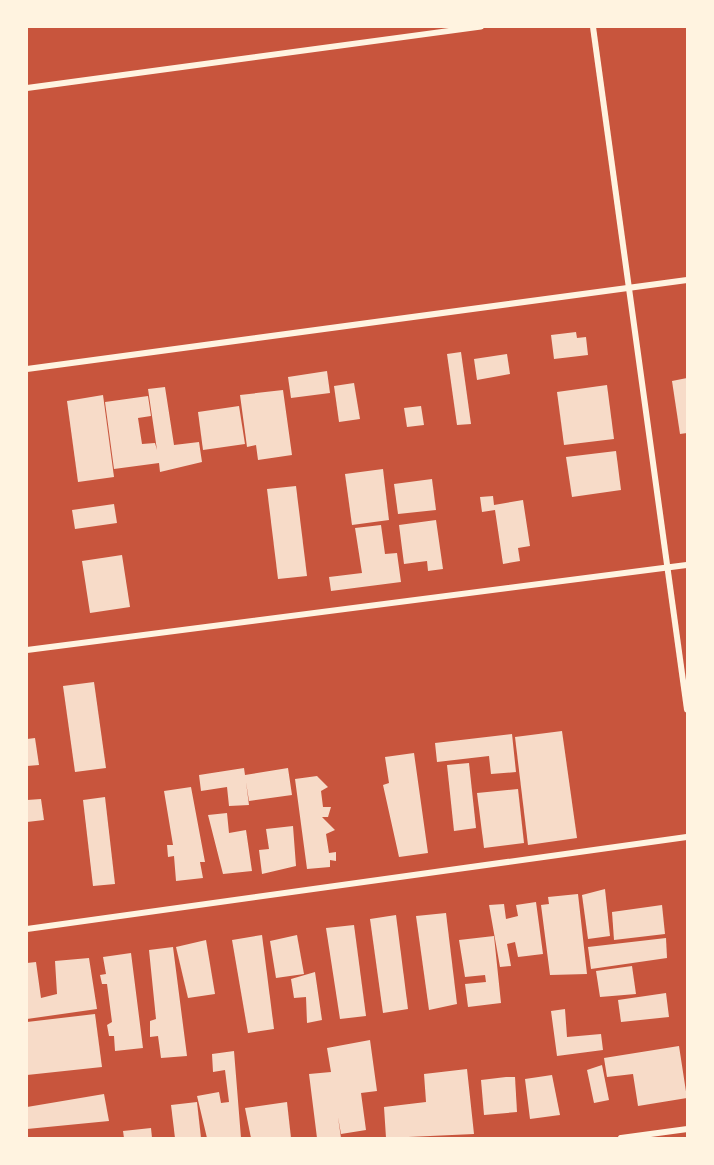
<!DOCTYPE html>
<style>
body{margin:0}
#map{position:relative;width:714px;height:1165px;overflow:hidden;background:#c8553d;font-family:Overpass,sans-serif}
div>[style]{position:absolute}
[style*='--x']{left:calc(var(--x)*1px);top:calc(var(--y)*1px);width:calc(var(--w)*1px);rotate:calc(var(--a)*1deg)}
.building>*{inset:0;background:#f7dbc8}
.minor>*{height:6px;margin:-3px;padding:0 3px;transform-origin:3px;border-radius:3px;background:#fff3e0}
span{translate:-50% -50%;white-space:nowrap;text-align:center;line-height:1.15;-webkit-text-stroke:6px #fff3e0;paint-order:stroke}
.frame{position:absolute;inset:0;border:28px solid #fff3e0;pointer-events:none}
</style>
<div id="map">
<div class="building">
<i style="clip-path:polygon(576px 332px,577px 338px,586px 337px,588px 355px,554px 359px,551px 335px)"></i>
<i style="clip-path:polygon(461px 352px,471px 424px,457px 425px,447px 354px)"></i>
<i style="clip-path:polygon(507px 354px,510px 374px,477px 380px,474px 359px)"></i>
<i style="clip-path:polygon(327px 371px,330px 393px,291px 398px,288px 377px)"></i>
<i style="clip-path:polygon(687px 378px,687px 433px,680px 434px,672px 381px)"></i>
<i style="clip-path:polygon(354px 383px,360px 419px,339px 422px,334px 386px)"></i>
<i style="clip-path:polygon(607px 385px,614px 439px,564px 445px,557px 392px)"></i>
<i style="clip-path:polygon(165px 387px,174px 445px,199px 442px,202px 462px,160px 472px,159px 463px,114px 469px,105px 402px,148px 396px,151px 416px,138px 418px,142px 444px,155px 443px,157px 450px,148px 389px)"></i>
<i style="clip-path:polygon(283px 390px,292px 455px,258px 460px,256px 445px,247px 447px,240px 395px)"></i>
<i style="clip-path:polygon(103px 395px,114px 477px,78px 482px,67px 401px)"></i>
<i style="clip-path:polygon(239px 406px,245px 444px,203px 450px,198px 412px)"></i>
<i style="clip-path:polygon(421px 406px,424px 425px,407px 427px,404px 408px)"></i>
<i style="clip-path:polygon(616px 451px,621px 490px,572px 497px,566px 457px)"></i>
<i style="clip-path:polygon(383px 469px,389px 520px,352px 525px,345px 474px)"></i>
<i style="clip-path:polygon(432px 479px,436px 510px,398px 514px,394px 484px)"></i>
<i style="clip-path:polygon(296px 486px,307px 576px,278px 579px,267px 489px)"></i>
<i style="clip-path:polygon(493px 496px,494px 505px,523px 500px,530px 546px,518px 548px,520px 561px,503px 564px,495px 510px,482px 512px,480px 497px)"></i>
<i style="clip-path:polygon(114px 504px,117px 523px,75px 529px,72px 510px)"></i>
<i style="clip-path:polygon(436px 520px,443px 569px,428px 571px,427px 561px,404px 564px,399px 525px)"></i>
<i style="clip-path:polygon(381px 525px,385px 554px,397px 553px,401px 582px,331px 591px,329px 577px,362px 573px,355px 528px)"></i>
<i style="clip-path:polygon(122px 555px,130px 607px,90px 613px,82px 561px)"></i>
<i style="clip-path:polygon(94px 682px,106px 768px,75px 772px,63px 686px)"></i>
<i style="clip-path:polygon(562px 731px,577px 838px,528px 845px,515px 737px)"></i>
<i style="clip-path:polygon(512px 734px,516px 772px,491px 774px,489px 756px,437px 762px,435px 743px)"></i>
<i style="clip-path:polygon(35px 738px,39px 765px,27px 766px,27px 739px)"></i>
<i style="clip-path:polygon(414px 753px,428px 853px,399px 857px,383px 785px,389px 783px,385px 757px)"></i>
<i style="clip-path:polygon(469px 763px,476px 828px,454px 831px,447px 765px)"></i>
<i style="clip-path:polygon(244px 768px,245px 775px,288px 768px,292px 795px,249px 801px,246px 782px,249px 805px,229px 806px,227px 787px,201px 791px,199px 775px)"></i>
<i style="clip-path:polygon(317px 776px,328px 787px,321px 791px,323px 807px,331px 807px,328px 817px,322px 817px,335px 830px,326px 834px,329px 853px,336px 852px,336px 861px,330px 860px,330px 867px,307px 869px,295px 779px)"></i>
<i style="clip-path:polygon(191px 787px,205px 862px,200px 862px,203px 878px,176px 881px,174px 856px,168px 857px,167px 845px,173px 845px,164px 791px)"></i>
<i style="clip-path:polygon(518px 789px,524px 843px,484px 848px,477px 793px)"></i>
<i style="clip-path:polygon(105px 797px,115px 884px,93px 886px,83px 800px)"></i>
<i style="clip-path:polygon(41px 799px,44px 820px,27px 822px,27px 800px)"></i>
<i style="clip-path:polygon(227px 813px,229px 833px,246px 830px,252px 871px,223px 874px,208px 815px)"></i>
<i style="clip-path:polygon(293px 826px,296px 866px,262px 874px,259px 850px,269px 849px,266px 829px)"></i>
<i style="clip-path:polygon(605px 889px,610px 936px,588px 939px,582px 895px)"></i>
<i style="clip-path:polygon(578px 894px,587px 974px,550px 975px,541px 905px,549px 904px,548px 897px)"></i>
<i style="clip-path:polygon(536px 902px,543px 954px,518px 957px,515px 942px,507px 944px,511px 966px,500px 967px,489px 905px,504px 904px,506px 919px,518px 916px,516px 905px)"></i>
<i style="clip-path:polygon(662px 905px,665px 934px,614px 940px,612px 912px)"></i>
<i style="clip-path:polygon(446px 913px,457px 1004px,429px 1010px,416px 916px)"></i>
<i style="clip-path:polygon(396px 915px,408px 1009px,383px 1013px,370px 919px)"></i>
<i style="clip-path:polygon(354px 925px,366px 1016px,340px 1019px,326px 928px)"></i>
<i style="clip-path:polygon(262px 935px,274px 1029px,248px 1033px,232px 940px)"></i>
<i style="clip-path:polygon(297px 935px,304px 974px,276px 978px,270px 941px)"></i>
<i style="clip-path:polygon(494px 936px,501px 1003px,468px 1007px,465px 984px,486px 982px,485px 975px,465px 977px,459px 940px)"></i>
<i style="clip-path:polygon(666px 938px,667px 958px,591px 969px,588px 947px)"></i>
<i style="clip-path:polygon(206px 940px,215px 994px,188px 998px,176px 947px)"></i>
<i style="clip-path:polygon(173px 947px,187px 1056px,161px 1058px,158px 1036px,150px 1037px,150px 1021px,156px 1019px,149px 950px)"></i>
<i style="clip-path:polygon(131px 953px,143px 1048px,115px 1051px,114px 1036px,109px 1036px,107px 1025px,112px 1022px,107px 984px,102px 984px,100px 975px,106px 974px,103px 957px)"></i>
<i style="clip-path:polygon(89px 958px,97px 1009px,27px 1019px,27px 963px,36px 962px,41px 998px,57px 994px,55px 961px)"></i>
<i style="clip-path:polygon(632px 966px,636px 994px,600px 997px,596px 971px)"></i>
<i style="clip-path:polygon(315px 972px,322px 1020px,307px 1023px,306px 997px,294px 998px,291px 979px)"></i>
<i style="clip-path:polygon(666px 993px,669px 1017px,621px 1022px,618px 1000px)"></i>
<i style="clip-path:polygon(565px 1009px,567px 1037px,601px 1034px,603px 1050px,557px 1056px,551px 1011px)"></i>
<i style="clip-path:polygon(95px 1014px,102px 1067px,27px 1075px,27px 1022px)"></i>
<i style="clip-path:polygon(370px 1040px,377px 1091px,361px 1093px,366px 1130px,341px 1134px,338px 1117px,341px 1138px,317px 1138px,309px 1074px,331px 1072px,327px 1048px)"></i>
<i style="clip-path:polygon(679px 1046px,687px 1098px,638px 1106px,633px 1074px,607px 1077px,604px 1058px)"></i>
<i style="clip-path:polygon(234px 1051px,241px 1138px,207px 1138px,197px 1096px,219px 1092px,221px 1103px,229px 1102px,225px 1070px,213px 1072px,212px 1054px)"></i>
<i style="clip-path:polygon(602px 1065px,609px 1100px,594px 1103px,587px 1070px)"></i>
<i style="clip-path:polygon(467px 1069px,474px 1134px,386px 1138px,384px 1107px,426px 1102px,424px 1074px)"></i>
<i style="clip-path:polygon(552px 1075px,560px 1115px,530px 1119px,525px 1079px)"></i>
<i style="clip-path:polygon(506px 1077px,515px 1077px,517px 1112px,484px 1115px,481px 1080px)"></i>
<i style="clip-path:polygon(104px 1094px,109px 1121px,27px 1129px,27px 1107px)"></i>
<i style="clip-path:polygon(197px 1102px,201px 1138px,175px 1138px,171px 1105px)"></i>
<i style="clip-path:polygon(287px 1102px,291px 1138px,251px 1138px,245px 1108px)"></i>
<i style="clip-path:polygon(151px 1128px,152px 1138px,124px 1138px,123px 1131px)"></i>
</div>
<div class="minor">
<i style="--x:593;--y:27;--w:689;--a:82.16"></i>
<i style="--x:27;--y:88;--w:458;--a:-7.7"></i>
<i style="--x:27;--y:369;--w:666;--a:-7.68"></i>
<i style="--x:27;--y:650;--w:665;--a:-7.34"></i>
<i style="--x:27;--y:929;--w:666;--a:-7.94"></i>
<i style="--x:621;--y:1138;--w:67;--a:-7.8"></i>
</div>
<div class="frame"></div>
</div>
